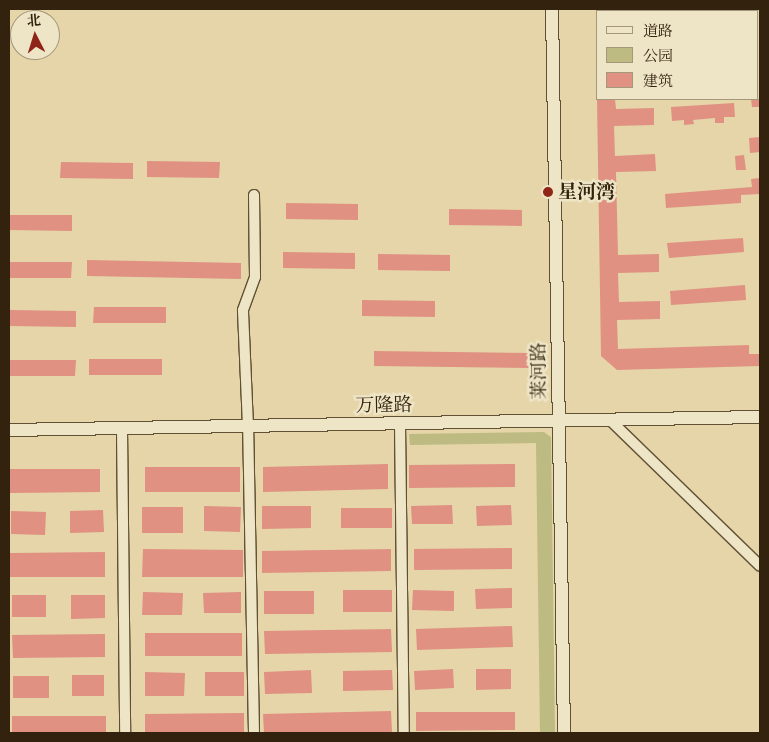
<!DOCTYPE html>
<meta charset="utf-8">
<style>
body{margin:0}
#map{position:relative;width:769px;height:742px;overflow:hidden;background:#e5d5a8;font-family:"IM FELL Great Primer","Noto Serif SC",serif}
div>[style]{position:absolute}
[style*='--x']{left:calc(var(--x)*1px);top:calc(var(--y)*1px);width:calc(var(--w)*1px);rotate:calc(var(--a)*1deg)}
.green>*{inset:0;background:#bdbb82}
.building>*{inset:0;background:#e09182}
.roads{filter:drop-shadow(1px 0 #605034) drop-shadow(-1px 0 #605034) drop-shadow(0 1px #605034) drop-shadow(0 -1px #605034)}
.minor>*{height:10px;margin:-5px;padding:0 5px;transform-origin:5px;border-radius:5px;background:#eee4c6}
.tertiary>*{height:12px;margin:-6px;padding:0 6px;transform-origin:6px;border-radius:6px;background:#eee4c6}
.dots>*{width:14px;height:14px;translate:-50% -50%;box-sizing:border-box;border:2px solid #eee4c6;border-radius:50%}
span{translate:-50% -50%;white-space:nowrap;text-align:center;line-height:1.15;-webkit-text-stroke:5px #eee4c6;paint-order:stroke}
.poi-label{font-size:19px;color:#33230e;font-weight:700}
.left{translate:0 -50%;text-align:left}
.street-label{font-size:19px;color:#33230e}
.frame{position:absolute;inset:0;border:10px solid #33230e;pointer-events:none}
.legend{position:absolute;left:596px;top:10px;width:162px;height:90px;box-sizing:border-box;background:#eee4c6;border:1px solid #a3977c;margin:0;padding:6px 9px;list-style:none;font-size:15px;color:#33230e}
.legend li{display:flex;align-items:center;gap:10px;height:25px}
.legend b{width:25px;border:1px solid #a3977c}
.north{position:absolute;left:10px;top:10px;width:50px;height:50px;box-sizing:border-box;background:#eee4c6;border:1px solid #a3977c;border-radius:50%;rotate:355deg;font-size:14px;font-weight:700;line-height:20px;text-align:center;color:#33230e}
.north::after{content:'';display:block;margin:auto;width:18px;height:22px;background:#8f2418;clip-path:polygon(50% 0,100% 100%,50% 72%,0 100%)}
</style>
<div id="map">
<div class="green">
<i style="clip-path:polygon(544px 432px,551px 437px,555px 733px,540px 733px,536px 443px,410px 445px,409px 434px)"></i>
</div>
<div class="building">
<i style="clip-path:polygon(597px 99px,615px 99px,616px 109px,654px 108px,654px 125px,614px 126px,615px 156px,655px 154px,656px 171px,616px 172px,618px 255px,659px 254px,659px 272px,618px 273px,619px 302px,660px 301px,660px 319px,617px 320px,618px 349px,749px 345px,749px 354px,760px 354px,760px 366px,617px 370px,601px 356px)"></i>
<i style="clip-path:polygon(751px 99px,760px 99px,760px 107px,752px 107px)"></i>
<i style="clip-path:polygon(734px 103px,735px 117px,724px 117px,724px 123px,715px 123px,715px 118px,693px 120px,694px 124px,684px 125px,684px 120px,672px 121px,671px 107px)"></i>
<i style="clip-path:polygon(760px 137px,760px 152px,750px 153px,749px 138px)"></i>
<i style="clip-path:polygon(744px 155px,746px 170px,736px 170px,735px 156px)"></i>
<i style="clip-path:polygon(147px 161px,220px 162px,219px 178px,147px 177px)"></i>
<i style="clip-path:polygon(61px 162px,133px 163px,133px 179px,60px 178px)"></i>
<i style="clip-path:polygon(760px 178px,760px 194px,741px 195px,741px 203px,666px 208px,665px 194px,752px 187px,751px 179px)"></i>
<i style="clip-path:polygon(286px 203px,358px 204px,358px 220px,286px 219px)"></i>
<i style="clip-path:polygon(449px 209px,522px 210px,522px 226px,449px 225px)"></i>
<i style="clip-path:polygon(9px 215px,72px 215px,72px 231px,9px 230px)"></i>
<i style="clip-path:polygon(743px 238px,744px 252px,669px 258px,667px 243px)"></i>
<i style="clip-path:polygon(283px 252px,355px 253px,355px 269px,283px 268px)"></i>
<i style="clip-path:polygon(378px 254px,450px 255px,450px 271px,378px 270px)"></i>
<i style="clip-path:polygon(87px 260px,241px 263px,241px 279px,87px 276px)"></i>
<i style="clip-path:polygon(9px 262px,72px 262px,71px 278px,9px 278px)"></i>
<i style="clip-path:polygon(745px 285px,746px 300px,671px 305px,670px 291px)"></i>
<i style="clip-path:polygon(362px 300px,435px 301px,435px 317px,362px 316px)"></i>
<i style="clip-path:polygon(94px 307px,166px 307px,166px 323px,93px 323px)"></i>
<i style="clip-path:polygon(9px 310px,76px 311px,76px 327px,9px 326px)"></i>
<i style="clip-path:polygon(374px 351px,531px 353px,530px 368px,374px 366px)"></i>
<i style="clip-path:polygon(89px 359px,162px 359px,162px 375px,89px 375px)"></i>
<i style="clip-path:polygon(9px 360px,76px 360px,75px 376px,9px 376px)"></i>
<i style="clip-path:polygon(388px 464px,388px 489px,263px 492px,263px 467px)"></i>
<i style="clip-path:polygon(515px 464px,515px 487px,409px 488px,409px 465px)"></i>
<i style="clip-path:polygon(145px 467px,240px 467px,240px 492px,145px 492px)"></i>
<i style="clip-path:polygon(10px 469px,100px 469px,100px 492px,10px 493px)"></i>
<i style="clip-path:polygon(452px 505px,453px 524px,412px 524px,411px 506px)"></i>
<i style="clip-path:polygon(511px 505px,512px 525px,477px 526px,476px 506px)"></i>
<i style="clip-path:polygon(204px 506px,241px 507px,240px 532px,204px 531px)"></i>
<i style="clip-path:polygon(262px 506px,311px 506px,311px 528px,262px 529px)"></i>
<i style="clip-path:polygon(142px 507px,183px 507px,183px 533px,142px 533px)"></i>
<i style="clip-path:polygon(341px 508px,392px 508px,392px 528px,341px 528px)"></i>
<i style="clip-path:polygon(103px 510px,104px 532px,70px 533px,70px 511px)"></i>
<i style="clip-path:polygon(11px 511px,46px 512px,45px 535px,11px 534px)"></i>
<i style="clip-path:polygon(512px 548px,512px 569px,414px 570px,414px 549px)"></i>
<i style="clip-path:polygon(143px 549px,243px 550px,243px 577px,142px 577px)"></i>
<i style="clip-path:polygon(391px 549px,391px 571px,262px 573px,262px 551px)"></i>
<i style="clip-path:polygon(105px 552px,105px 577px,10px 577px,10px 553px)"></i>
<i style="clip-path:polygon(512px 588px,512px 608px,476px 609px,475px 589px)"></i>
<i style="clip-path:polygon(343px 590px,392px 590px,392px 612px,343px 612px)"></i>
<i style="clip-path:polygon(413px 590px,454px 591px,454px 611px,412px 610px)"></i>
<i style="clip-path:polygon(264px 591px,314px 591px,314px 614px,264px 614px)"></i>
<i style="clip-path:polygon(143px 592px,183px 593px,182px 615px,142px 615px)"></i>
<i style="clip-path:polygon(241px 592px,241px 613px,204px 613px,203px 593px)"></i>
<i style="clip-path:polygon(12px 595px,46px 595px,46px 617px,12px 617px)"></i>
<i style="clip-path:polygon(71px 595px,105px 595px,105px 618px,71px 619px)"></i>
<i style="clip-path:polygon(512px 626px,513px 647px,417px 650px,416px 629px)"></i>
<i style="clip-path:polygon(391px 629px,392px 652px,265px 654px,264px 631px)"></i>
<i style="clip-path:polygon(145px 633px,242px 633px,242px 656px,145px 656px)"></i>
<i style="clip-path:polygon(105px 634px,105px 657px,13px 658px,12px 635px)"></i>
<i style="clip-path:polygon(453px 669px,454px 688px,415px 690px,414px 671px)"></i>
<i style="clip-path:polygon(476px 669px,511px 669px,511px 689px,476px 690px)"></i>
<i style="clip-path:polygon(311px 670px,312px 693px,265px 694px,264px 672px)"></i>
<i style="clip-path:polygon(392px 670px,393px 690px,343px 691px,343px 671px)"></i>
<i style="clip-path:polygon(145px 672px,185px 673px,184px 696px,145px 696px)"></i>
<i style="clip-path:polygon(205px 672px,244px 672px,244px 696px,205px 696px)"></i>
<i style="clip-path:polygon(72px 675px,104px 675px,104px 696px,72px 696px)"></i>
<i style="clip-path:polygon(13px 676px,49px 676px,49px 698px,13px 698px)"></i>
<i style="clip-path:polygon(391px 711px,392px 732px,264px 733px,263px 714px)"></i>
<i style="clip-path:polygon(416px 712px,515px 712px,515px 730px,416px 731px)"></i>
<i style="clip-path:polygon(244px 713px,244px 733px,145px 733px,145px 714px)"></i>
<i style="clip-path:polygon(12px 716px,106px 716px,106px 733px,12px 733px)"></i>
</div>
<div class="roads">
<div class="minor">
<i style="--x:610;--y:420;--w:209;--a:44.2"></i>
<i style="--x:400;--y:424;--w:309;--a:89.3"></i>
<i style="--x:122;--y:428;--w:305;--a:89.4"></i>
<i style="--x:254;--y:733;--w:307;--a:-91.1"></i>
<i style="--x:248;--y:426;--w:116;--a:-92.5"></i>
<i style="--x:243;--y:310;--w:35;--a:-70"></i>
<i style="--x:255;--y:277;--w:82;--a:-90.7"></i>
</div>
<div class="tertiary">
<i style="--x:552;--y:9;--w:724;--a:89.05"></i>
<i style="--x:9;--y:430;--w:751;--a:-0.99"></i>
</div>
</div>
<div class="dots">
<i style="left:548px;top:192px;background:#8f2418"></i>
</div>
<div class="poi-label">
<span class="left" style="left:558px;top:192px">星河湾</span>
</div>
<div class="street-label">
<span style="left:539px;top:371px;rotate:-91deg">莱河路</span>
<span style="left:384px;top:405px;rotate:-1deg">万隆路</span>
</div>
<div class="frame"></div>
<ul class="legend">
<li><b style="height:6px;background:#eee4c6"></b>道路</li>
<li><b style="height:14px;background:#bdbb82"></b>公园</li>
<li><b style="height:14px;background:#e09182"></b>建筑</li>
</ul>
<div class="north">北</div>
</div>
